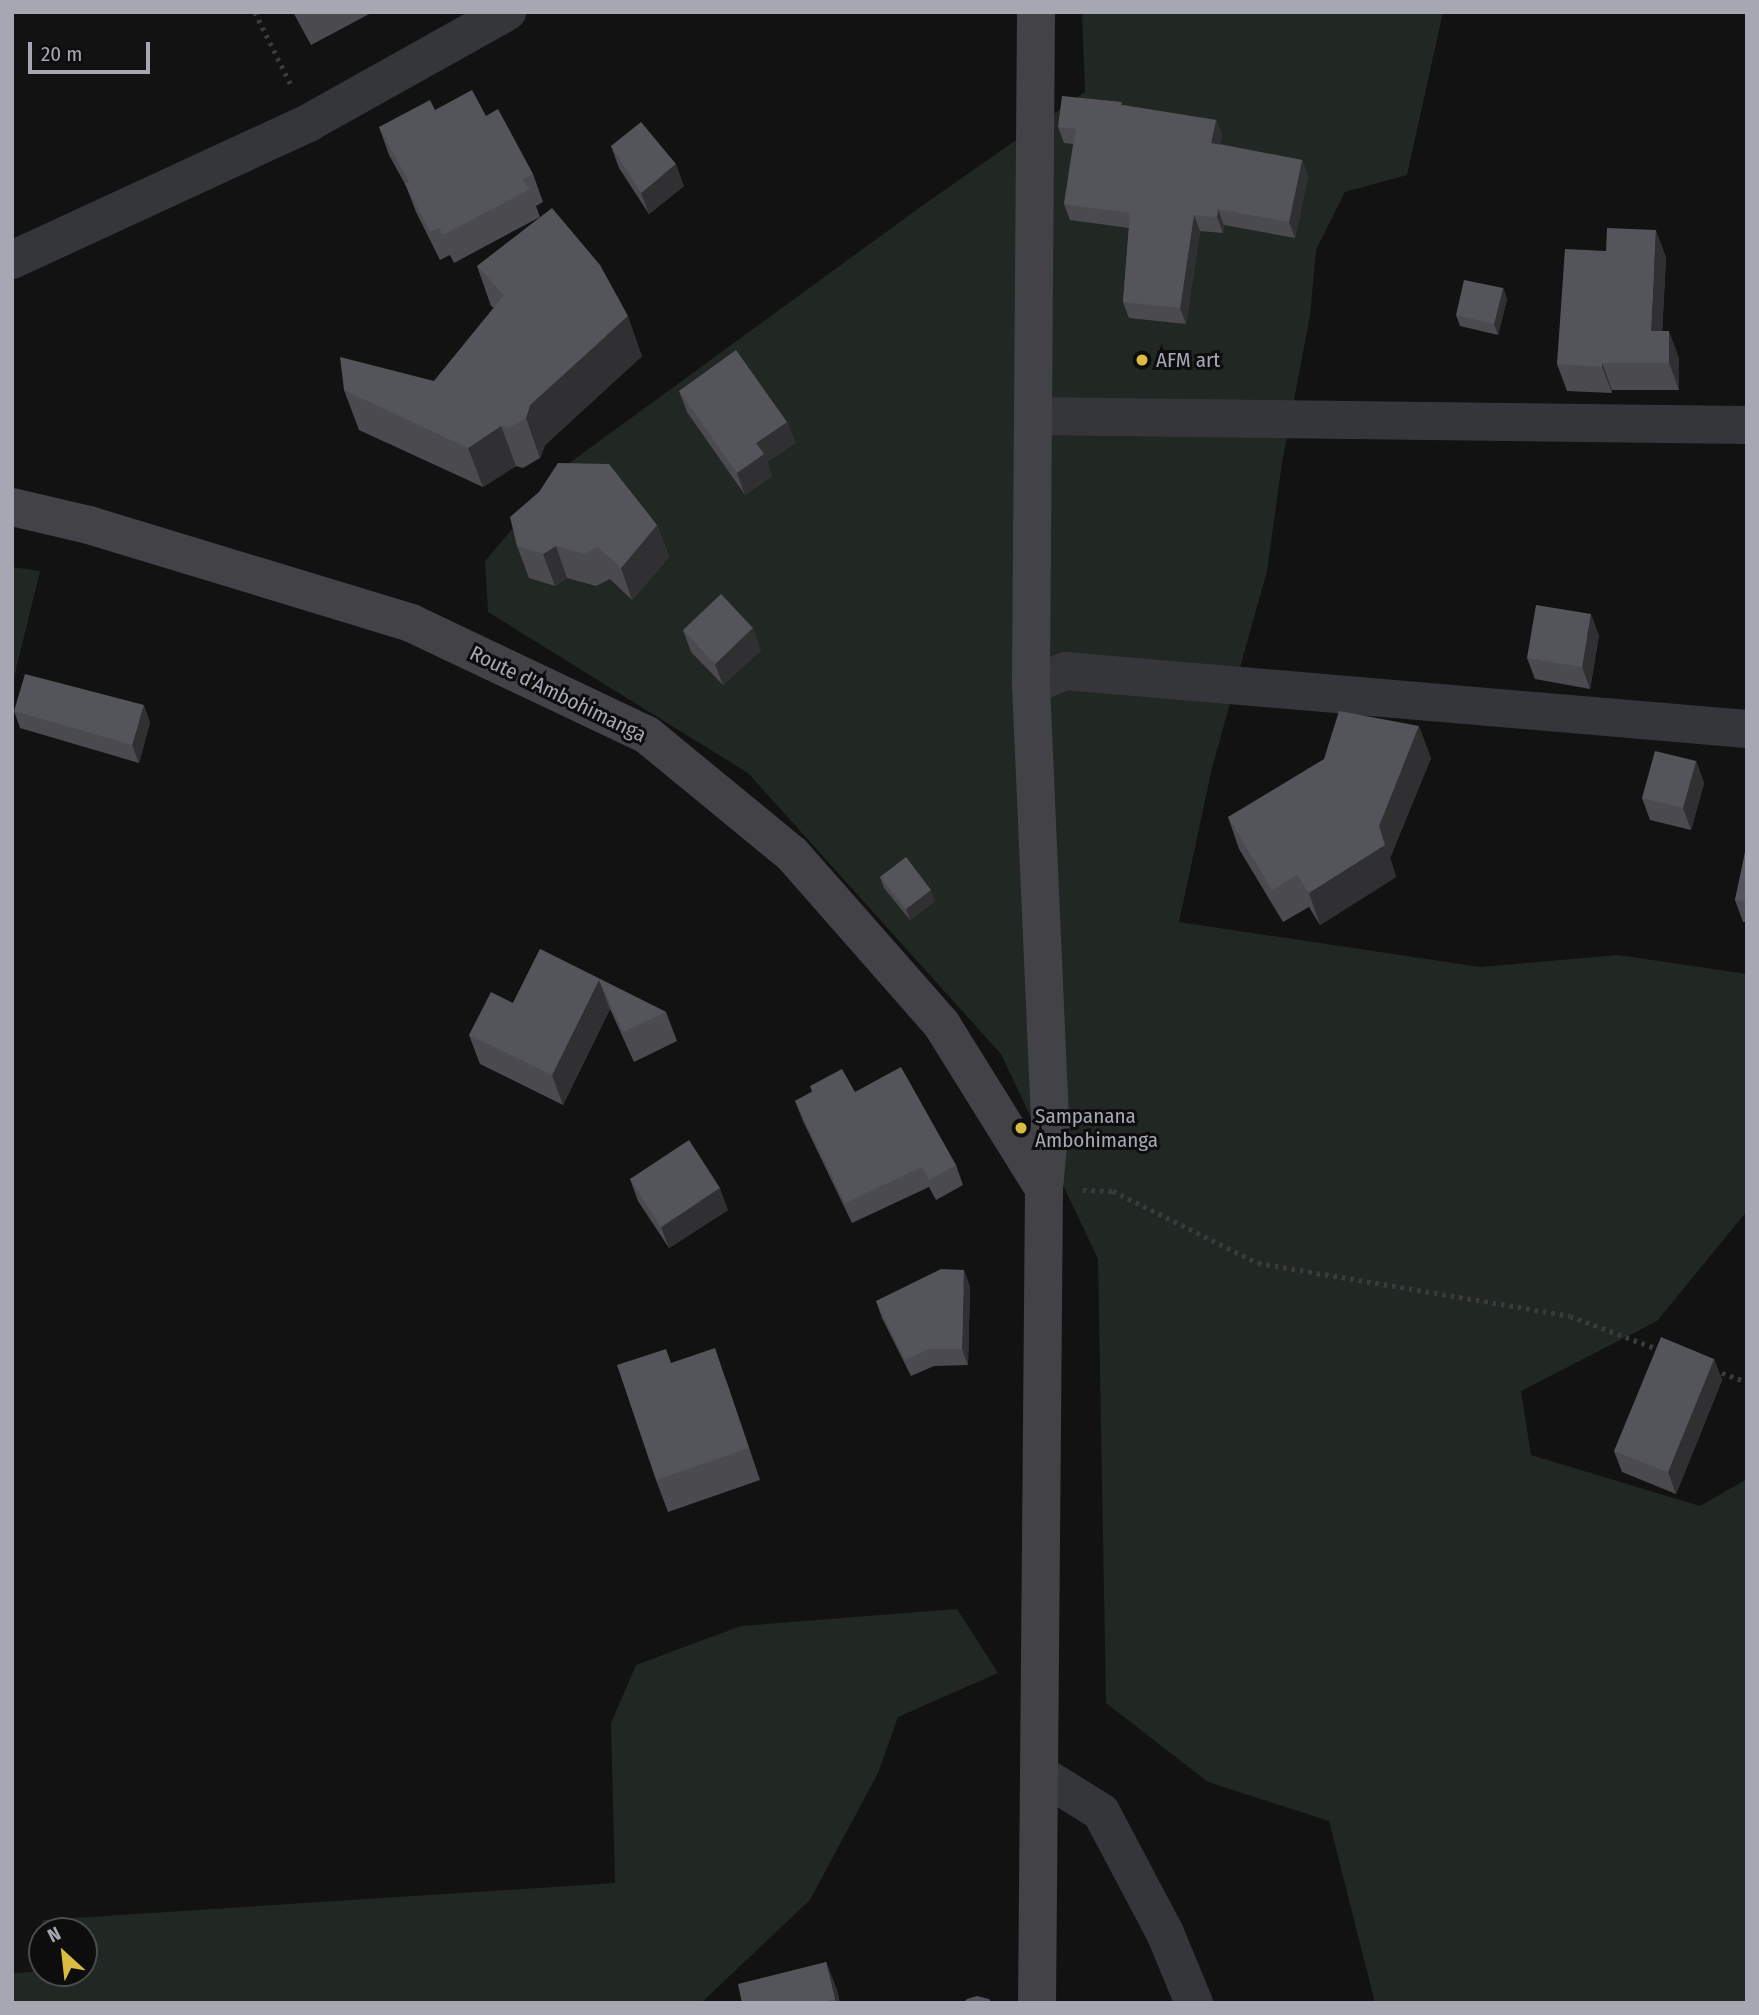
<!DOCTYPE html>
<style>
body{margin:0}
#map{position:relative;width:1759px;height:2015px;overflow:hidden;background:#121213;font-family:"Fira Sans Condensed",sans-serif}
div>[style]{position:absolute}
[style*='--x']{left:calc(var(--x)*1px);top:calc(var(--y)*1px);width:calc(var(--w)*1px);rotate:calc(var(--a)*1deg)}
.green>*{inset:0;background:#212722}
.path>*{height:4.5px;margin-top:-2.25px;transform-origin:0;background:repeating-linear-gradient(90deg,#3a3a3f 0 3.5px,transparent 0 8.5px)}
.street>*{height:38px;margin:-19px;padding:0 19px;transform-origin:19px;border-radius:19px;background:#35363a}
.secondary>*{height:38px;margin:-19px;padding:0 19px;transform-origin:19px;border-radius:19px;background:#424247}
.wall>*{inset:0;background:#4b4b4f}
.shaded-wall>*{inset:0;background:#303033}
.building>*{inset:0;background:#54555a}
.dots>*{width:19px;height:19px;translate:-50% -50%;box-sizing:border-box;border:4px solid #0d0d0e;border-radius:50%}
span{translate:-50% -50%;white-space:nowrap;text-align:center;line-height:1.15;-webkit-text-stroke:6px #0d0d0e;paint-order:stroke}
.poi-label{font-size:21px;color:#a5a7b2}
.left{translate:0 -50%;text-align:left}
.street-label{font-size:21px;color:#a5a7b2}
.frame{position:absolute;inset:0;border:14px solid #a5a7b2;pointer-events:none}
.north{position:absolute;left:28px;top:1917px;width:70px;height:70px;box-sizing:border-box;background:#0d0d0e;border:2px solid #4a4b50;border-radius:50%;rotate:333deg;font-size:19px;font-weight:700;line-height:28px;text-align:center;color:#a5a7b2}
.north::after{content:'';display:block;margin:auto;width:24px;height:32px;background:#dbbc42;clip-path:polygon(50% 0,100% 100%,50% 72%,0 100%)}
.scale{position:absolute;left:28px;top:42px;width:122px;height:32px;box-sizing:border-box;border:4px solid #a5a7b2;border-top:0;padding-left:9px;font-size:21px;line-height:24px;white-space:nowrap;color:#a5a7b2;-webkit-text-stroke:5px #0d0d0e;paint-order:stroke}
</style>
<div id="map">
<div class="green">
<i style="clip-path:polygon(1082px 12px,1443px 12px,1407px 175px,1345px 192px,1316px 250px,1310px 316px,1282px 463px,1267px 571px,1212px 768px,1179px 922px,1480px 967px,1618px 955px,1747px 974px,1747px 1211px,1657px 1321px,1521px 1391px,1531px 1455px,1700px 1506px,1747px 1479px,1747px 2003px,1375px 2003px,1329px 1821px,1208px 1782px,1106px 1703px,1098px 1259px,1001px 1054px,748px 773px,488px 612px,485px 561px,568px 464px,919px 208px,1085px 92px)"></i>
<i style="clip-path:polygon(12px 567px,40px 571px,12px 686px)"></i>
<i style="clip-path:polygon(evenodd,957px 1609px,998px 1673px,898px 1717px,878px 1773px,810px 1900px,701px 2003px,12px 2003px,12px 1973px,32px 1972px,43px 1920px,615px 1883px,611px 1723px,636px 1665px,741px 1626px,957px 1609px,42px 1931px,84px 1931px,84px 1973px,42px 1973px,42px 1931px)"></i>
</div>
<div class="path">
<i style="--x:255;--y:12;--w:84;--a:63.7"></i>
<i style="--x:1083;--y:1190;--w:30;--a:2"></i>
<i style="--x:1113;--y:1191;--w:162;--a:26.4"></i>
<i style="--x:1258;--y:1263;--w:316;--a:9.6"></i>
<i style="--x:1570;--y:1316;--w:96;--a:20.7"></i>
<i style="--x:1714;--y:1370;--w:35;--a:20"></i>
</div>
<div class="street">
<i style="--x:12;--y:260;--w:328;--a:-24.8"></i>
<i style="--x:310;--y:122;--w:226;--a:-29.2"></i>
<i style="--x:1033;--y:416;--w:714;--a:0.72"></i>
<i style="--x:1031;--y:685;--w:37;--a:-22"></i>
<i style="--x:1065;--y:671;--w:684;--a:4.86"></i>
<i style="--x:1040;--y:1774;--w:72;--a:31.9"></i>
<i style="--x:1101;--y:1812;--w:137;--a:62.1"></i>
<i style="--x:1165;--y:1933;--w:76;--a:67.5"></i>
</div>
<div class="secondary">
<i style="--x:1036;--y:12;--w:673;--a:90.43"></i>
<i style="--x:1031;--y:685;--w:439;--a:87.5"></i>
<i style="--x:1050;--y:1124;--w:65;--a:95.3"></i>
<i style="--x:1044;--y:1189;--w:814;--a:90.49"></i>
<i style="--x:12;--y:507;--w:79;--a:13.2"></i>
<i style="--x:89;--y:525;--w:337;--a:16.9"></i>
<i style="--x:411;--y:623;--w:261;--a:25.4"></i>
<i style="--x:647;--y:735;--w:188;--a:39.4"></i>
<i style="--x:792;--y:854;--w:227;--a:48.7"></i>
<i style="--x:942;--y:1025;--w:193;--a:58.1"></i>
</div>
<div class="wall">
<i style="clip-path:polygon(293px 12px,373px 12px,311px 45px)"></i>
<i style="clip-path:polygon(1123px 105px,1216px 120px,1222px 136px,1220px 144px,1302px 160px,1308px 176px,1295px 238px,1224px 225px,1223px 233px,1200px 231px,1186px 324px,1129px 318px,1123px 302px,1129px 228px,1070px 220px,1064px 204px,1073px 144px,1064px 143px,1058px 127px)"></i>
<i style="clip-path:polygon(435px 110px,486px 116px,533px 174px,543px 202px,536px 206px,540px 217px,454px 263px,450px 255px,440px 260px,416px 212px,406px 186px,389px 155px,379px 127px)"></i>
<i style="clip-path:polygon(611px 146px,684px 186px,649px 214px,619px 168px)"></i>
<i style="clip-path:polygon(1666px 257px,1662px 331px,1679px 358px,1679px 390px,1612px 390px,1612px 393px,1567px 391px,1557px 364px)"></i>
<i style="clip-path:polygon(477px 266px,642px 356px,545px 445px,540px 458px,523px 468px,516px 466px,483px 487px,359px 430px,344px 390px,434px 381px,494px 308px,491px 306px)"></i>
<i style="clip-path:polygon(1503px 288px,1507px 299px,1498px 335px,1460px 326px,1456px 315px)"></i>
<i style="clip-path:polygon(679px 391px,787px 422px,795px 443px,767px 462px,772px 476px,745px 495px,687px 412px)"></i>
<i style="clip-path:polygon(657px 525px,669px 557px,632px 600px,610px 579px,596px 586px,567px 578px,555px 586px,529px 578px,517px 546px)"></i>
<i style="clip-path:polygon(683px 630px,761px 650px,723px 685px,691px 652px)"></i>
<i style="clip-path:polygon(1599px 635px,1590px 689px,1535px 679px,1527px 658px)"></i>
<i style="clip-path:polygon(14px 711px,150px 722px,139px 763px,20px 728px)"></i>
<i style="clip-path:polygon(1431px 758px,1390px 858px,1396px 877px,1320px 925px,1309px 907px,1283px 922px,1239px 849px,1228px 817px)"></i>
<i style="clip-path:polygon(1696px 761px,1704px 783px,1691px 830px,1650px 820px,1642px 798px)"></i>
<i style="clip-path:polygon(1747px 848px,1747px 922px,1743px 922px,1735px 900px)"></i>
<i style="clip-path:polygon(880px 877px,935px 901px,910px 920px,884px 888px)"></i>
<i style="clip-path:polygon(540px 949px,666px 1012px,677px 1041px,634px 1062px,610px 1009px,563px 1105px,480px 1064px,469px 1035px,513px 1003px)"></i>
<i style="clip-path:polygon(810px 1086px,855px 1092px,956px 1165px,963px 1185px,936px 1200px,929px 1187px,852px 1223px,803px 1121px,795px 1101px,812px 1092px)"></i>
<i style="clip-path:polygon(630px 1179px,728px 1210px,669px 1248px,638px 1201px)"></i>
<i style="clip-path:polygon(970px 1286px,968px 1365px,934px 1366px,911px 1376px,882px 1318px,876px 1301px)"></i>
<i style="clip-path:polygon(1714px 1359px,1722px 1380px,1676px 1494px,1622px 1472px,1614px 1451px)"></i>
<i style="clip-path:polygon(671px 1363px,726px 1380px,760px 1480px,668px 1512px,656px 1480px)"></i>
<i style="clip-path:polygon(826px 1962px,837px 1990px,840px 2003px,742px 2003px)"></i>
</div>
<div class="shaded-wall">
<i style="clip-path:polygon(1216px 120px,1222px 136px,1217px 159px,1211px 143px)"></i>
<i style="clip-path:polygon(1302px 160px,1308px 176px,1295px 238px,1289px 222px)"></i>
<i style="clip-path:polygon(676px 164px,684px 186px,649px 214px,641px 193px)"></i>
<i style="clip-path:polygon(1218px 209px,1224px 225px,1223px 233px,1217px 217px)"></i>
<i style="clip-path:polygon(1194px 215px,1200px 231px,1186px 324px,1180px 308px)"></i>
<i style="clip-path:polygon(1656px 230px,1666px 257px,1661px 358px,1651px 331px)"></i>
<i style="clip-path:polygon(1503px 288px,1507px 299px,1498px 335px,1494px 324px)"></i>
<i style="clip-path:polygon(628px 316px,642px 356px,545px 445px,540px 458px,526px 418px,530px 405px)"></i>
<i style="clip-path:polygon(1669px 331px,1679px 358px,1679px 390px,1669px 363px)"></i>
<i style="clip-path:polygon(1602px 363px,1612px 390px,1612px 393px,1602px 367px)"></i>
<i style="clip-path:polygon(787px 422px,795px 443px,767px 462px,772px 476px,745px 495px,737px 473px,756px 443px)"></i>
<i style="clip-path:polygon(501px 426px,516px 466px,483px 487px,468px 448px)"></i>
<i style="clip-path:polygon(657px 525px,669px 557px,632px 600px,621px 568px)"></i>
<i style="clip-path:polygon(556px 546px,567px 578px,555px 586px,543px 554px)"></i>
<i style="clip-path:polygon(1591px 614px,1599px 635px,1590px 689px,1582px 667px)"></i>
<i style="clip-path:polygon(753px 628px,761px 650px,723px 685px,715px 664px)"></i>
<i style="clip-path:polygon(144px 705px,150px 722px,139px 763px,132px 745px)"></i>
<i style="clip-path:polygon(1419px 726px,1431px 758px,1390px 858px,1396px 877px,1320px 925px,1309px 893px,1379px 826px)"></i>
<i style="clip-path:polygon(1696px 761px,1704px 783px,1691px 830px,1683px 808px)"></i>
<i style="clip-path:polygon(931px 890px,935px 901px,910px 920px,906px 909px)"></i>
<i style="clip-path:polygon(599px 980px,610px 1009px,563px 1105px,552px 1075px)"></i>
<i style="clip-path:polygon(720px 1188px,728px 1210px,669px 1248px,661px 1227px)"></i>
<i style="clip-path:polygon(964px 1270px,970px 1286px,968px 1365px,962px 1349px)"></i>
<i style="clip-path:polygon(1714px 1359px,1722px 1380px,1676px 1494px,1668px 1472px)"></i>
<i style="clip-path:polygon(826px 1962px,837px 1990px,840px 2003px,836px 2003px,835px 1999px)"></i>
</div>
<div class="building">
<i style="clip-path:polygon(472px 90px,486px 116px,498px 109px,533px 174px,522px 180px,530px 189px,443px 235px,439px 227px,430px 232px,405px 184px,409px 182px,379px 127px,430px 100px,435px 110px)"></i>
<i style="clip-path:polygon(1062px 96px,1122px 102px,1121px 105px,1216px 120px,1211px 143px,1302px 160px,1289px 222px,1218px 209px,1217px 217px,1194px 215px,1180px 308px,1123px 302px,1130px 213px,1064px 204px,1076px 129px,1058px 127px)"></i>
<i style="clip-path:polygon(641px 122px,676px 164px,641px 193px,611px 146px)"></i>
<i style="clip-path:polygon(552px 208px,600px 265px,628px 316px,530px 405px,526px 418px,508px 428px,501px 426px,468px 448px,344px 390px,340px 357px,434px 381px,504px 295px,477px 266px)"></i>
<i style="clip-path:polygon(1607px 228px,1656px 230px,1651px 331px,1669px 331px,1669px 363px,1602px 363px,1602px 367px,1557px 364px,1565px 249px,1606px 251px)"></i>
<i style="clip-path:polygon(1464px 280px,1503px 288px,1494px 324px,1456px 315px)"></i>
<i style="clip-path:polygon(736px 350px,787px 422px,756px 443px,764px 454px,737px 473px,679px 391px)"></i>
<i style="clip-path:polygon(558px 463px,609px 464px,657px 525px,621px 568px,598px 547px,584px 554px,556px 546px,543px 554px,517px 546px,510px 517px,539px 492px)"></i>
<i style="clip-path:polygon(721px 594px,753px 628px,715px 664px,683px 630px)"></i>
<i style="clip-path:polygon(1536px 605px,1591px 614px,1582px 667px,1527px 658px)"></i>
<i style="clip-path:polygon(25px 674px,144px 705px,132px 745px,14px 711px)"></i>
<i style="clip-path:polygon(1339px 711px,1419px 726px,1379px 826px,1385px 845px,1309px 893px,1297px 875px,1272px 890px,1228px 817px,1324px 759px)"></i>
<i style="clip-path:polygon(1655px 751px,1696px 761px,1683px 808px,1642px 798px)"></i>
<i style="clip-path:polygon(1746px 847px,1747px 848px,1747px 902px,1735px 900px)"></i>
<i style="clip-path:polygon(906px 857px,931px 890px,906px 909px,880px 877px)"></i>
<i style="clip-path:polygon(540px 949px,666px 1012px,623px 1032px,599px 980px,552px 1075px,469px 1035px,491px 992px,513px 1003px)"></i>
<i style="clip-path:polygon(901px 1067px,956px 1165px,929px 1180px,922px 1167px,845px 1203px,795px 1101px,813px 1091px,810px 1086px,842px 1069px,855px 1092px)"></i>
<i style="clip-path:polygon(689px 1140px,720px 1188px,661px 1227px,630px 1179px)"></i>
<i style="clip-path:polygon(941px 1269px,964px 1270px,962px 1349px,928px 1349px,905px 1360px,876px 1301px)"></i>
<i style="clip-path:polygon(1661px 1337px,1714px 1359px,1668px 1472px,1614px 1451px)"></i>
<i style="clip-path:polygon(715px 1348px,749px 1448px,656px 1480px,617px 1365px,666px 1349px,671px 1363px)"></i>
<i style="clip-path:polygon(826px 1962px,835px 1999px,817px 2003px,742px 2003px,738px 1984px)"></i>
<i style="clip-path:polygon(977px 1996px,989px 1999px,992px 2003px,963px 2003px,967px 1999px)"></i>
</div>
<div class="dots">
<i style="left:1142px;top:360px;background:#dbbc42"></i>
<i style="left:1021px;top:1128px;background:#dbbc42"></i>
</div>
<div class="poi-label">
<span class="left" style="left:1156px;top:360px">AFM art</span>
<span class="left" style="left:1035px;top:1128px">Sampanana<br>Ambohimanga</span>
</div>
<div class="street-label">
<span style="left:558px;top:694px;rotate:26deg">Route d'Ambohimanga</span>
</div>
<div class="frame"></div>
<div class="north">N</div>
<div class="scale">20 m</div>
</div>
